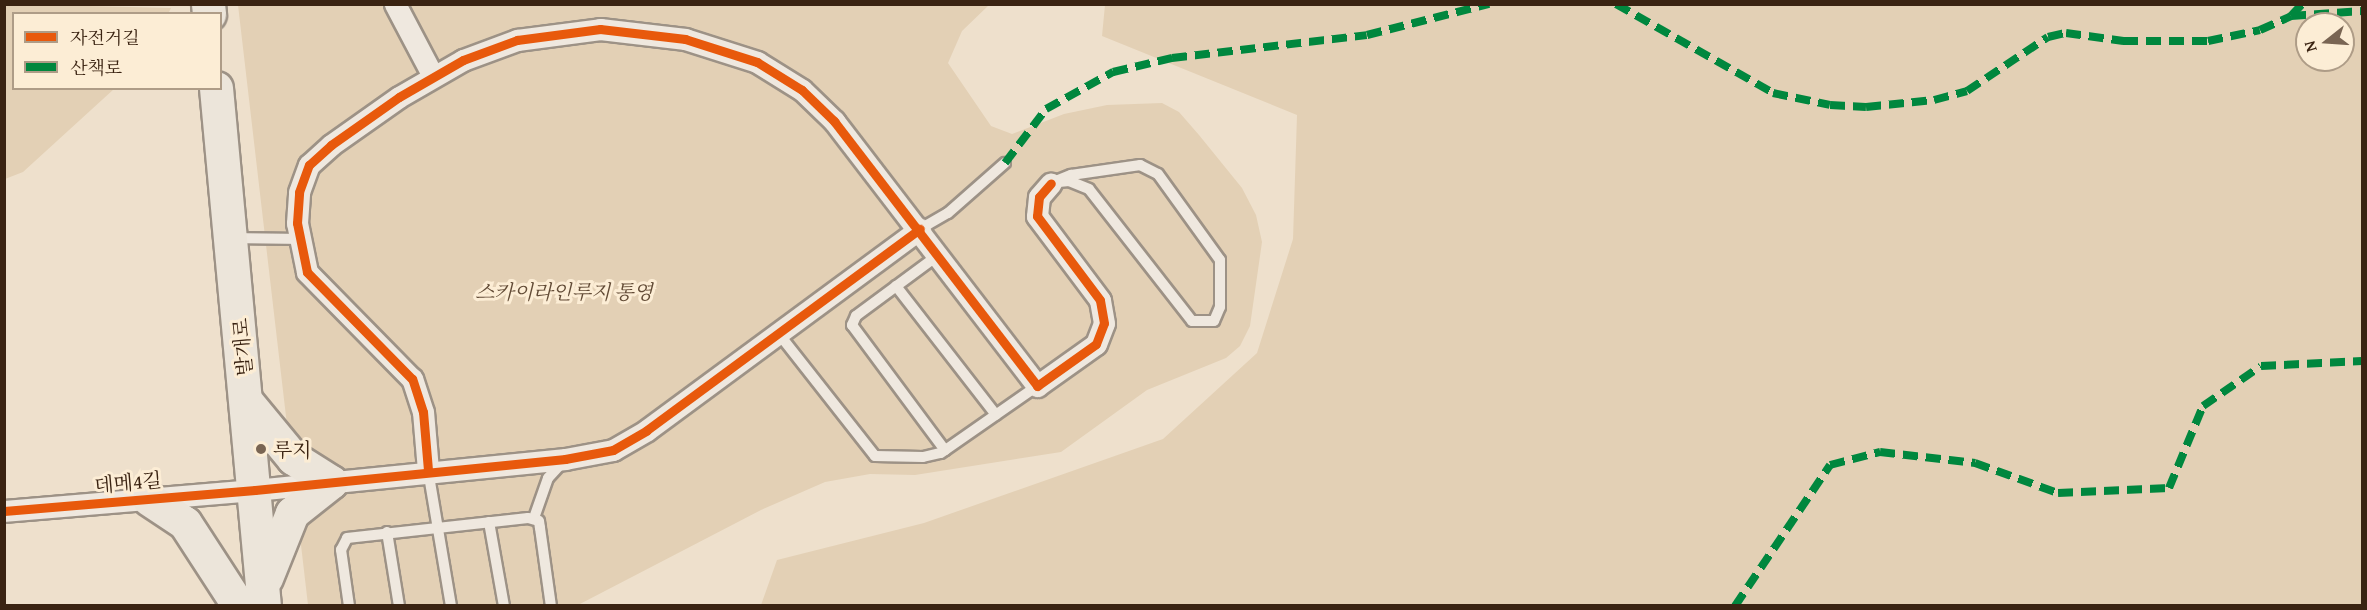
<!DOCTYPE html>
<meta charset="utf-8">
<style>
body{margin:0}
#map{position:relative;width:2367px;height:610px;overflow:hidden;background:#eee0cc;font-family:"Gentium Book Plus","Noto Serif KR",serif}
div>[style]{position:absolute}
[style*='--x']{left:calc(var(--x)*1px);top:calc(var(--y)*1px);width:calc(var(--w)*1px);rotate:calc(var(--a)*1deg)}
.green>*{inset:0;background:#e3d0b5}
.roads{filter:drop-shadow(2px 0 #9d9286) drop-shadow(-2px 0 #9d9286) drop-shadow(0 2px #9d9286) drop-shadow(0 -2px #9d9286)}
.lane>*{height:10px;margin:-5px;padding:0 5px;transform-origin:5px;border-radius:5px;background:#efe8df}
.street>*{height:21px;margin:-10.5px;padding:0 10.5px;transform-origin:10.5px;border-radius:10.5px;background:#efe8df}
.primary>*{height:33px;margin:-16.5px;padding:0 16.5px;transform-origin:16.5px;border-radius:16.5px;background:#ece5da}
.quiet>*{height:8px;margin-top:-4px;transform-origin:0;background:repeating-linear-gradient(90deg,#00873e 0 15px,transparent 0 23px)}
.cycleway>*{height:9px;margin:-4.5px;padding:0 4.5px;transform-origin:4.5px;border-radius:4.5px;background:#e8590c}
.dots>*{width:16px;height:16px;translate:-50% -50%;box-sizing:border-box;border:3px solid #fcedd5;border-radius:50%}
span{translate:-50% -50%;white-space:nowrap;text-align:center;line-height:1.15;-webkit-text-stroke:6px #fcedd5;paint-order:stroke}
.park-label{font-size:20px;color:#624b36;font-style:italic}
.street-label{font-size:20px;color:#3a2312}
.poi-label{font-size:20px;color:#3a2312}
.left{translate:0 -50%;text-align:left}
.frame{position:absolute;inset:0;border:6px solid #3a2312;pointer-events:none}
.legend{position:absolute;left:12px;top:12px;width:210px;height:78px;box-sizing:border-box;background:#fcedd5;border:2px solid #ae9c87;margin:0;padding:8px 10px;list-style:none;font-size:18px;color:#3a2312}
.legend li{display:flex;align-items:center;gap:12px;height:30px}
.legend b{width:30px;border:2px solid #ae9c87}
.north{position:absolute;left:2295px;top:12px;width:60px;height:60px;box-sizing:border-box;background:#fcedd5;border:2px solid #ae9c87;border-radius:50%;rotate:253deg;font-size:16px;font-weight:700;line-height:24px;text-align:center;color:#3a2312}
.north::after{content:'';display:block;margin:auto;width:21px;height:27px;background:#796553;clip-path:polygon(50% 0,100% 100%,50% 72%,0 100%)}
</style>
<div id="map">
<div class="green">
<i style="clip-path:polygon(5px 4px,171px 8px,168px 14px,14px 14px,14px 88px,114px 89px,23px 172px,5px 179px)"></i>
<i style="clip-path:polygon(238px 5px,989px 5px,962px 31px,948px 63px,991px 126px,1012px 134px,1064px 114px,1107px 105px,1162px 103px,1179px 112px,1199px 135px,1242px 188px,1256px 215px,1262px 242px,1250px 326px,1240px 346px,1226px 358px,1147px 390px,1061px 452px,915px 475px,870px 474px,825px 482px,761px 510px,578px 605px,308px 605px)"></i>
<i style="clip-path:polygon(evenodd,1105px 5px,2362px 5px,2362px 605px,761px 605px,777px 560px,924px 523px,1163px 439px,1257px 353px,1293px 239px,1297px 115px,1102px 36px,1105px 5px,2307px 24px,2343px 24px,2343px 60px,2307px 60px,2307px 24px)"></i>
</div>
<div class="roads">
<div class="lane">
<i style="--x:1140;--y:165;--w:20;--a:27"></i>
<i style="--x:1158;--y:174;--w:106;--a:54.2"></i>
<i style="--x:1220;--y:260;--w:47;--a:90"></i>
<i style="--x:1220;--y:307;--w:15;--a:113"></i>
<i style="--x:1214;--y:321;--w:22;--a:180"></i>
<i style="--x:1192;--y:321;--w:167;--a:-128"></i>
<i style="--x:1089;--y:189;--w:22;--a:-158"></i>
<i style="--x:1069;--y:181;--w:18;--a:174"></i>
<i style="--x:1051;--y:183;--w:22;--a:-22"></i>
<i style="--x:1071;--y:175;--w:70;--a:-8.2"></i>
<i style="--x:920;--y:229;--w:32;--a:-30"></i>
<i style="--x:948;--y:213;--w:76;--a:-41.3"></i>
<i style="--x:233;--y:238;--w:66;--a:0.9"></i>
<i style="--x:937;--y:256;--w:101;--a:143.5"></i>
<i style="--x:856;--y:316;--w:10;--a:114"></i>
<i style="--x:852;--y:325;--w:156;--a:53.4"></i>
<i style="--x:896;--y:286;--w:163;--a:52.2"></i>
<i style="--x:779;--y:334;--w:155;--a:51.8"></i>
<i style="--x:875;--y:456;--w:48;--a:1.2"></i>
<i style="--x:923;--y:457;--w:18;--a:-13"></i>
<i style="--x:941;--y:453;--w:117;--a:-34.9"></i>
<i style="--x:428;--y:470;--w:138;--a:80.4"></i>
<i style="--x:534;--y:518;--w:42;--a:-70.7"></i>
<i style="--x:548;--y:478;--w:23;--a:-47"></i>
<i style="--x:489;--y:522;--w:85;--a:79.9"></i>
<i style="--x:387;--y:532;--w:75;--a:80.8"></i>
<i style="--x:349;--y:606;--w:57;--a:-98.1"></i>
<i style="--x:341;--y:550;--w:13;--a:-63"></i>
<i style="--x:347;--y:538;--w:182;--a:-6.3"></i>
<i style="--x:528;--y:518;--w:11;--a:15"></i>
<i style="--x:539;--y:521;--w:7;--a:82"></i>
<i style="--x:540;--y:528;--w:79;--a:82"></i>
</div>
<div class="street">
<i style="--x:395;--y:4;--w:81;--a:62.2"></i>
<i style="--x:428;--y:470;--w:58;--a:-94.9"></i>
<i style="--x:423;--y:412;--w:35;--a:-108"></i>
<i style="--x:412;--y:379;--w:150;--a:-134.5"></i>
<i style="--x:307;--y:272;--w:50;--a:-101.5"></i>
<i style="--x:297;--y:223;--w:31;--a:-86"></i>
<i style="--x:299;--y:192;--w:29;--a:-70"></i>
<i style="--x:309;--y:165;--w:30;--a:-42"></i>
<i style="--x:331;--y:145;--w:83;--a:-35.2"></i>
<i style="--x:399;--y:97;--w:74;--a:-30"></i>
<i style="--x:463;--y:60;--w:58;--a:-20.3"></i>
<i style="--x:517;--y:40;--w:84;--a:-7.5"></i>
<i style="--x:600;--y:29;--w:86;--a:6.7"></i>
<i style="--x:685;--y:39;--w:76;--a:17.7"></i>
<i style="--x:757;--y:62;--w:53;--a:31.9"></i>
<i style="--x:802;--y:90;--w:45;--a:44.1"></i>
<i style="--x:834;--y:121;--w:334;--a:52.5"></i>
<i style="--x:1037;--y:386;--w:72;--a:-35.4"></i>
<i style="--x:1096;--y:344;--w:22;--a:-69"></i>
<i style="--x:1104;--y:323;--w:23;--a:-100"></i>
<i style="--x:1100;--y:300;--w:105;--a:-126.9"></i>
<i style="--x:1037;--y:216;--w:19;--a:-84"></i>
<i style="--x:1039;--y:197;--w:18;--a:-49"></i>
<i style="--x:4;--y:511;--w:252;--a:-4.8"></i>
<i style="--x:255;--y:490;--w:312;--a:-5.7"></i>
<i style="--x:565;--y:459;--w:49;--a:-10.6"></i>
<i style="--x:613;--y:450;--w:39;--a:-30"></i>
<i style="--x:647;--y:430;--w:339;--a:-36.4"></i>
</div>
<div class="primary">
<i style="--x:208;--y:4;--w:10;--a:84"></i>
<i style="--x:216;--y:88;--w:520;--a:84.71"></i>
<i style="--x:246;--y:401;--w:74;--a:50.5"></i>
<i style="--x:293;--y:458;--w:45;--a:32.3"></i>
<i style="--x:331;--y:482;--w:50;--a:141.5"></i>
<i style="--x:292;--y:513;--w:70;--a:111.8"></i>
<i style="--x:149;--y:499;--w:43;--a:33.7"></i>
<i style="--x:185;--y:523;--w:99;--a:57"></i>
</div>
</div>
<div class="quiet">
<i style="--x:1616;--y:4;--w:180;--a:29.5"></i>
<i style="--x:1773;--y:93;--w:58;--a:11.9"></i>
<i style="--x:1830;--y:105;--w:36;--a:3"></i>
<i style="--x:1866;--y:107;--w:68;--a:-5.9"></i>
<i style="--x:1934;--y:100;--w:34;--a:-15"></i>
<i style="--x:1967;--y:91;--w:97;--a:-33.7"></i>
<i style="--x:2048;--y:37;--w:18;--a:-13"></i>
<i style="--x:2066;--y:33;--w:58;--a:8"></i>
<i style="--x:2123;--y:41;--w:85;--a:0"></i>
<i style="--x:2208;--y:41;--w:53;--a:-11.9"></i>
<i style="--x:2260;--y:30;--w:34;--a:-24"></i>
<i style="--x:2291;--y:16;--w:16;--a:-47"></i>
<i style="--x:2291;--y:16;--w:71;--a:-4"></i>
<i style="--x:1005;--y:163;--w:68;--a:-52.8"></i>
<i style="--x:1046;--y:109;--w:77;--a:-28.9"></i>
<i style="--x:1113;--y:72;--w:61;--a:-13.3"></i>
<i style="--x:1172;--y:58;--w:196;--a:-6.7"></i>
<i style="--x:1367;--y:35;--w:126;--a:-14.3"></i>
<i style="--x:1735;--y:606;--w:170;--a:-56"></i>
<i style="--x:1830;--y:465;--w:52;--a:-14.6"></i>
<i style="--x:1880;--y:452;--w:96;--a:6.6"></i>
<i style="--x:1975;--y:463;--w:88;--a:19.9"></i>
<i style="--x:2058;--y:493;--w:111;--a:-2.6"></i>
<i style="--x:2169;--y:488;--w:89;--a:-67.5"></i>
<i style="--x:2203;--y:406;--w:70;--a:-34.6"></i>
<i style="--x:2261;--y:366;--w:101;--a:-2.8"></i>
</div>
<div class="cycleway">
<i style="--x:428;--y:470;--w:58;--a:-94.9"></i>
<i style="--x:423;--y:412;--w:35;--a:-108"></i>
<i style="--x:412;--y:379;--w:150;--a:-134.5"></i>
<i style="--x:307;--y:272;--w:50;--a:-101.5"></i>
<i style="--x:297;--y:223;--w:31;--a:-86"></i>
<i style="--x:299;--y:192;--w:29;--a:-70"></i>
<i style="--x:309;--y:165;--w:30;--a:-42"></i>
<i style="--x:331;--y:145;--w:83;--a:-35.2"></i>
<i style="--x:399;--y:97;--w:74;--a:-30"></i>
<i style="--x:463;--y:60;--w:58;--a:-20.3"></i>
<i style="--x:517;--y:40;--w:84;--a:-7.5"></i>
<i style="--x:600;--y:29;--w:86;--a:6.7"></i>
<i style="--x:685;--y:39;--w:76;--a:17.7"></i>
<i style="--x:757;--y:62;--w:53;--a:31.9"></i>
<i style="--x:802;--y:90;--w:45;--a:44.1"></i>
<i style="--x:834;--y:121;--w:334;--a:52.5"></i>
<i style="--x:1037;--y:386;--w:72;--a:-35.4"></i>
<i style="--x:1096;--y:344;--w:22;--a:-69"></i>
<i style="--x:1104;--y:323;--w:23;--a:-100"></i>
<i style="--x:1100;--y:300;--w:105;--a:-126.9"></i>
<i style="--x:1037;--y:216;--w:19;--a:-84"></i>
<i style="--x:1039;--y:197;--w:18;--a:-49"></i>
<i style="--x:4;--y:511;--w:252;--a:-4.8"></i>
<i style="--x:255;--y:490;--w:312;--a:-5.7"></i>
<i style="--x:565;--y:459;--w:49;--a:-10.6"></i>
<i style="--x:613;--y:450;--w:39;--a:-30"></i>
<i style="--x:647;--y:430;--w:339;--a:-36.4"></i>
</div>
<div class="dots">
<i style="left:261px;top:449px;background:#796553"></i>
</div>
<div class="park-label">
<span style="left:564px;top:291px">스카이라인루지 통영</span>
</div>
<div class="street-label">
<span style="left:242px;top:347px;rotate:-95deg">발개로</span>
<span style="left:128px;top:482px;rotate:-5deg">데메4길</span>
</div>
<div class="poi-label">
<span class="left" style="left:273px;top:449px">루지</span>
</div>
<div class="frame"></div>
<ul class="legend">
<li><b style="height:8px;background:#e8590c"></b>자전거길</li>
<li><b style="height:8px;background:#00873e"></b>산책로</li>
</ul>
<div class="north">N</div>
</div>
